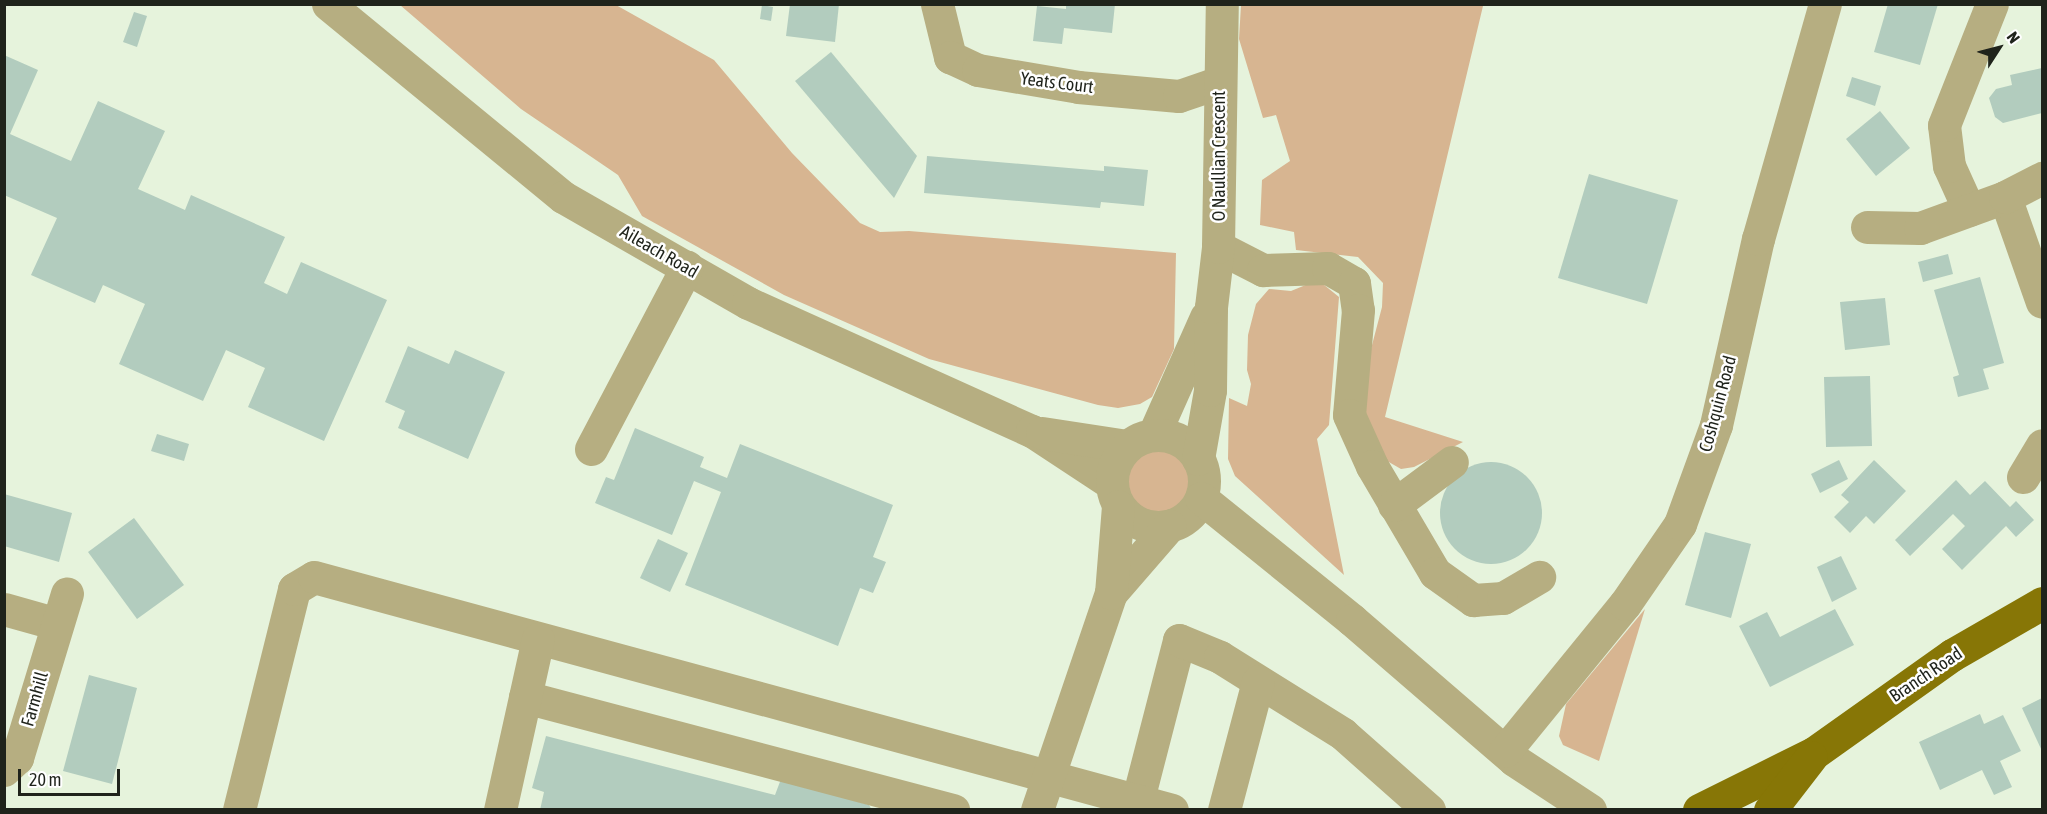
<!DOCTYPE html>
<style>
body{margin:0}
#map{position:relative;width:2047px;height:814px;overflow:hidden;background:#e6f3dc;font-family:"Asap Condensed",sans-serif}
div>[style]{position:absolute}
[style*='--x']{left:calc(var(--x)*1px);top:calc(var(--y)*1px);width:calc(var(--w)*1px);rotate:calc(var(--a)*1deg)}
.green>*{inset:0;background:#d7b591}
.round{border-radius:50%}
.building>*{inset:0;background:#b2ccbe}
.minor>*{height:33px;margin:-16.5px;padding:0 16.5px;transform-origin:16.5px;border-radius:16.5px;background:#b6ae81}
.minor>.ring{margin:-16.5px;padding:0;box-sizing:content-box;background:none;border:33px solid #b6ae81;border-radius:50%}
.major>*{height:33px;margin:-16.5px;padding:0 16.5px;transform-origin:16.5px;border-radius:16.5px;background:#877606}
span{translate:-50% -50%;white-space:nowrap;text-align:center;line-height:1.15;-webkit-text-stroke:5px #fff;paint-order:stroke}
.street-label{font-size:18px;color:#1f231b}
.frame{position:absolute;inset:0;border:6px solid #1f231b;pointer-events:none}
.north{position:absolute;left:1969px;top:18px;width:60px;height:60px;-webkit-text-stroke:4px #fff;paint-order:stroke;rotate:54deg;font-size:16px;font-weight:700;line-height:24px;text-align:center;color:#1f231b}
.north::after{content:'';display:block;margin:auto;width:21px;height:27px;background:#1f231b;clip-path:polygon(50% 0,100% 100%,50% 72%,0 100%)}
.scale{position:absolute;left:18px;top:769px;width:102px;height:27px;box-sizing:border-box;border:3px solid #1f231b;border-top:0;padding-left:8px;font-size:18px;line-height:21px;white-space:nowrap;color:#1f231b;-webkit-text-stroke:4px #fff;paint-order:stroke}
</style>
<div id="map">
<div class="green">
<i style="clip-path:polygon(1478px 4px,1483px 6px,1385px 417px,1463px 442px,1414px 467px,1401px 469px,1387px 461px,1366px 416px,1361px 387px,1382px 307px,1383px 283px,1358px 257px,1296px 250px,1294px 232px,1260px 225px,1262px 180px,1290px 161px,1276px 115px,1263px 118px,1239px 39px,1241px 5px)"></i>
<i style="clip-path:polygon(400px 5px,616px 5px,714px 60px,792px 153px,860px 223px,880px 232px,909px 231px,1176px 253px,1174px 349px,1152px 397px,1140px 404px,1118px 408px,1098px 405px,929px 359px,784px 295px,642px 216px,618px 175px,521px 109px)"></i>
<i style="clip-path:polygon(1318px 280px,1339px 297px,1329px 425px,1317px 439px,1344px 575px,1235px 476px,1228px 459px,1229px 398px,1247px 406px,1251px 384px,1247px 370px,1248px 335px,1256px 304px,1269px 289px,1291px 291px)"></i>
<i class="round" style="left:1125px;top:449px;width:66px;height:66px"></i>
<i style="clip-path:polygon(1645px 609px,1599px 761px,1563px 745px,1559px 736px,1566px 704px)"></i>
</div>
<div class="building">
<i style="clip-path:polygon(790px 4px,839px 4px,835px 42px,786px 36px)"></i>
<i style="clip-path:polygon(1066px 4px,1115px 4px,1112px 33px,1064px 28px,1062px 44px,1033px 41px,1037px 6px,1066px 9px)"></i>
<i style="clip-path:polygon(1888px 4px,1938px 4px,1920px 65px,1874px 52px)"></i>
<i style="clip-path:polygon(762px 5px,773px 7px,771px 21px,760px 19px)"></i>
<i style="clip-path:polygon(134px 12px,147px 16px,137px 47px,123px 42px)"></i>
<i style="clip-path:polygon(831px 52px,917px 156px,894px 198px,795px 81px)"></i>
<i style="clip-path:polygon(4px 55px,38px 70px,10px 134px,71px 161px,98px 101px,165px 131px,138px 189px,185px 210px,191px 195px,285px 237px,264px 283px,287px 294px,301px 262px,387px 300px,324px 441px,248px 407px,265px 368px,226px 350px,203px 401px,119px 364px,145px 304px,103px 285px,95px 303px,31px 275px,57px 218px,4px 195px)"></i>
<i style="clip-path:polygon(2042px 68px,2042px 113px,2003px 123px,1995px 117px,1989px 98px,1996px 89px,2012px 85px,2010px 75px)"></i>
<i style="clip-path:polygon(1852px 77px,1881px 86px,1875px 106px,1846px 96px)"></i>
<i style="clip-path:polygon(1880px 111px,1910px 148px,1876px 176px,1846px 139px)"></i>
<i style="clip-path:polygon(927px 156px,1104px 171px,1104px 166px,1148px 170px,1144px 206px,1101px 202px,1100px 208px,924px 193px)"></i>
<i style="clip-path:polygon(1589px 174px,1678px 200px,1647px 304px,1558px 278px)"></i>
<i style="clip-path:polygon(1948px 254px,1953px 274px,1923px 282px,1918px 262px)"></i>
<i style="clip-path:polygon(1980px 277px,2004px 363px,1983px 369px,1989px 389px,1958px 397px,1953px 377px,1959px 375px,1934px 290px)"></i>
<i style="clip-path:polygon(1885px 298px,1890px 345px,1845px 350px,1840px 302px)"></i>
<i style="clip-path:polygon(408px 346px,449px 364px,455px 350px,505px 372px,468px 459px,398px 428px,405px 411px,385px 402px)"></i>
<i style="clip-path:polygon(1870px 376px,1872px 446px,1826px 447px,1824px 377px)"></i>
<i style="clip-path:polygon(635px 428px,704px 457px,700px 467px,727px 478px,740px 444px,893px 505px,873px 557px,886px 562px,873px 593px,860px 588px,838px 646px,685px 585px,721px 492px,694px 481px,672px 535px,595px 503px,606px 477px,614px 480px)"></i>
<i style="clip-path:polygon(157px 434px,189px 444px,184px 461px,151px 451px)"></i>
<i style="clip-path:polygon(1839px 460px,1848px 479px,1820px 493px,1811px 474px)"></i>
<i style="clip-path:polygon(1874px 460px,1906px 491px,1874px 524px,1866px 516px,1850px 533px,1834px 517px,1849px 502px,1841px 495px)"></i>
<i class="round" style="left:1440px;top:462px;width:102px;height:102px"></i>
<i style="clip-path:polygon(1956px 480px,1970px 495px,1985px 481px,2010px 507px,2016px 501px,2034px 520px,2016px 537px,2006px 526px,1962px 570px,1942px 549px,1965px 526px,1953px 514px,1910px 556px,1895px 540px)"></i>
<i style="clip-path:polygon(4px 494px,72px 513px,59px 562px,4px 546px)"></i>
<i style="clip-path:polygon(134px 518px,184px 585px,137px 619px,88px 552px)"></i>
<i style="clip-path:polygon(1705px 532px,1751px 544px,1731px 618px,1685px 605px)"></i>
<i style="clip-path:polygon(658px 539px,688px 553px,670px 592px,640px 578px)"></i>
<i style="clip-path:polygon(1841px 556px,1857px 589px,1832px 602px,1817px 567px)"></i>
<i style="clip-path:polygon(1835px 609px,1854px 645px,1770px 687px,1739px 626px,1767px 612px,1780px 637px)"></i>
<i style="clip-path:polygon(89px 675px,137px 688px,112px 784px,63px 771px)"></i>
<i style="clip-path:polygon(2042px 698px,2042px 751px,2022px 708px)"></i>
<i style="clip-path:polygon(1980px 714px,1984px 724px,2003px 715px,2021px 751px,2000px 761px,2012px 787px,1994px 795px,1982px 770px,1940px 790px,1919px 742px)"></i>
<i style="clip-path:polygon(546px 736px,775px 795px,781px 779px,869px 805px,872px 810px,540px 810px,544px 792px,532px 788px)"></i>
</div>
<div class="minor">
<i style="--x:328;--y:4;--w:304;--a:39.4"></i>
<i style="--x:563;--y:197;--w:213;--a:29.8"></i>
<i style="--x:748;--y:303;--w:312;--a:24.3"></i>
<i style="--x:1032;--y:431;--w:95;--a:33.4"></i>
<i style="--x:937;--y:4;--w:55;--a:76.2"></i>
<i style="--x:950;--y:57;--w:31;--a:25"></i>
<i style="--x:978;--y:70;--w:101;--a:9.6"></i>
<i style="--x:1078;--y:87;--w:101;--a:5.1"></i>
<i style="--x:1179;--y:96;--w:43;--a:-18.9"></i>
<i style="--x:2005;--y:197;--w:111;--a:70.6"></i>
<i style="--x:1969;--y:210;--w:48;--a:-114.4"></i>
<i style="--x:1949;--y:166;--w:41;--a:-97"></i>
<i style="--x:1944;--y:125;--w:130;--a:-68.4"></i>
<i style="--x:1867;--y:227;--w:53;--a:1.1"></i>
<i style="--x:1920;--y:228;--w:90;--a:-20"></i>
<i style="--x:2005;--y:197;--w:42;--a:-27.2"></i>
<i style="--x:1218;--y:247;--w:51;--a:27.1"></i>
<i style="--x:1263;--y:270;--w:65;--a:-1.8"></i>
<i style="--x:1328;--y:268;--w:30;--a:30"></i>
<i style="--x:1354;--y:283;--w:27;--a:82"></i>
<i style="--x:1358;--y:310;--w:105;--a:94.9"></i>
<i style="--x:1349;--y:415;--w:56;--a:65.7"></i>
<i style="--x:1372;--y:466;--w:124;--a:59.5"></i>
<i style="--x:1435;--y:573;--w:47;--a:35.4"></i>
<i style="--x:1473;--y:600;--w:30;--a:-4"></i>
<i style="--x:1503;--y:598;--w:42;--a:-30.3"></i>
<i style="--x:1042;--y:433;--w:86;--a:8.7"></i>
<i style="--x:1154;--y:434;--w:128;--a:-66"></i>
<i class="ring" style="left:1112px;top:435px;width:59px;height:59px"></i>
<i style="--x:591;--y:449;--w:206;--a:-62.2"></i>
<i style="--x:1198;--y:459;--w:70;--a:-80.1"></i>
<i style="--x:1210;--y:390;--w:83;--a:-89.3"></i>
<i style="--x:1211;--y:307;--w:60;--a:-83.3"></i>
<i style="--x:1218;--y:247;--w:243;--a:-89.1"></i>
<i style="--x:2023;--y:477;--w:37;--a:-59"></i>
<i style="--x:1201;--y:498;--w:194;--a:38.9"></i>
<i style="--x:1352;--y:620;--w:214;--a:40.8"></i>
<i style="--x:1514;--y:760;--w:91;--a:33.3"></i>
<i style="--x:1394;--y:505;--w:72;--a:-36.6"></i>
<i style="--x:1111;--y:593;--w:89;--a:-49.1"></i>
<i style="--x:4;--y:609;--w:55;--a:15.8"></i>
<i style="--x:525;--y:697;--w:443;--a:14.8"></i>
<i style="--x:1505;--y:751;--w:190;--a:-50.8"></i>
<i style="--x:1625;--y:604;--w:97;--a:-55.5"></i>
<i style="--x:1680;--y:524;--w:105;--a:-70"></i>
<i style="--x:1716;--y:425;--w:191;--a:-77.3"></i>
<i style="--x:1758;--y:239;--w:244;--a:-74.1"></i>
<i style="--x:4;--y:770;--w:18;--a:-43"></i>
<i style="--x:17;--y:758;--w:172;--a:-73.1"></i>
<i style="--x:1138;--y:799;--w:164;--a:-75.5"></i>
<i style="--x:1179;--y:640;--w:44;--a:22.5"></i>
<i style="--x:1220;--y:657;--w:145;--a:32"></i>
<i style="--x:1343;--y:734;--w:115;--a:41.5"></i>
<i style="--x:239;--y:810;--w:228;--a:-76"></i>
<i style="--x:294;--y:589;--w:23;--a:-31"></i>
<i style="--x:314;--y:577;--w:889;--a:15.19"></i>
<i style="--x:500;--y:810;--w:175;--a:-77.5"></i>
<i style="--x:1037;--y:810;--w:229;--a:-71.2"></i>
<i style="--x:1111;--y:593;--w:87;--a:-85.4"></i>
<i style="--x:1224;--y:810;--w:133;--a:-75.2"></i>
</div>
<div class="major">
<i style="--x:1699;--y:810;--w:128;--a:-26.4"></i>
<i style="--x:1814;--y:753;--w:169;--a:-35.4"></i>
<i style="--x:1952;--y:655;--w:104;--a:-30"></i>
<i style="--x:1770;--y:810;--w:67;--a:-52.3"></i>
</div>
<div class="street-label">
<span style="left:1057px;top:83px;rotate:7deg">Yeats Court</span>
<span style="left:1219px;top:156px;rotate:-90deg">O Naullian Crescent</span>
<span style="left:659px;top:252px;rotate:30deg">Aileach Road</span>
<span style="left:1718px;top:404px;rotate:-75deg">Coshquin Road</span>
<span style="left:1926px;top:675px;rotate:-34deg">Branch Road</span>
<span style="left:35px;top:699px;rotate:-74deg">Farmhill</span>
</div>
<div class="frame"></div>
<div class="north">N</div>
<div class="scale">20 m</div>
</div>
